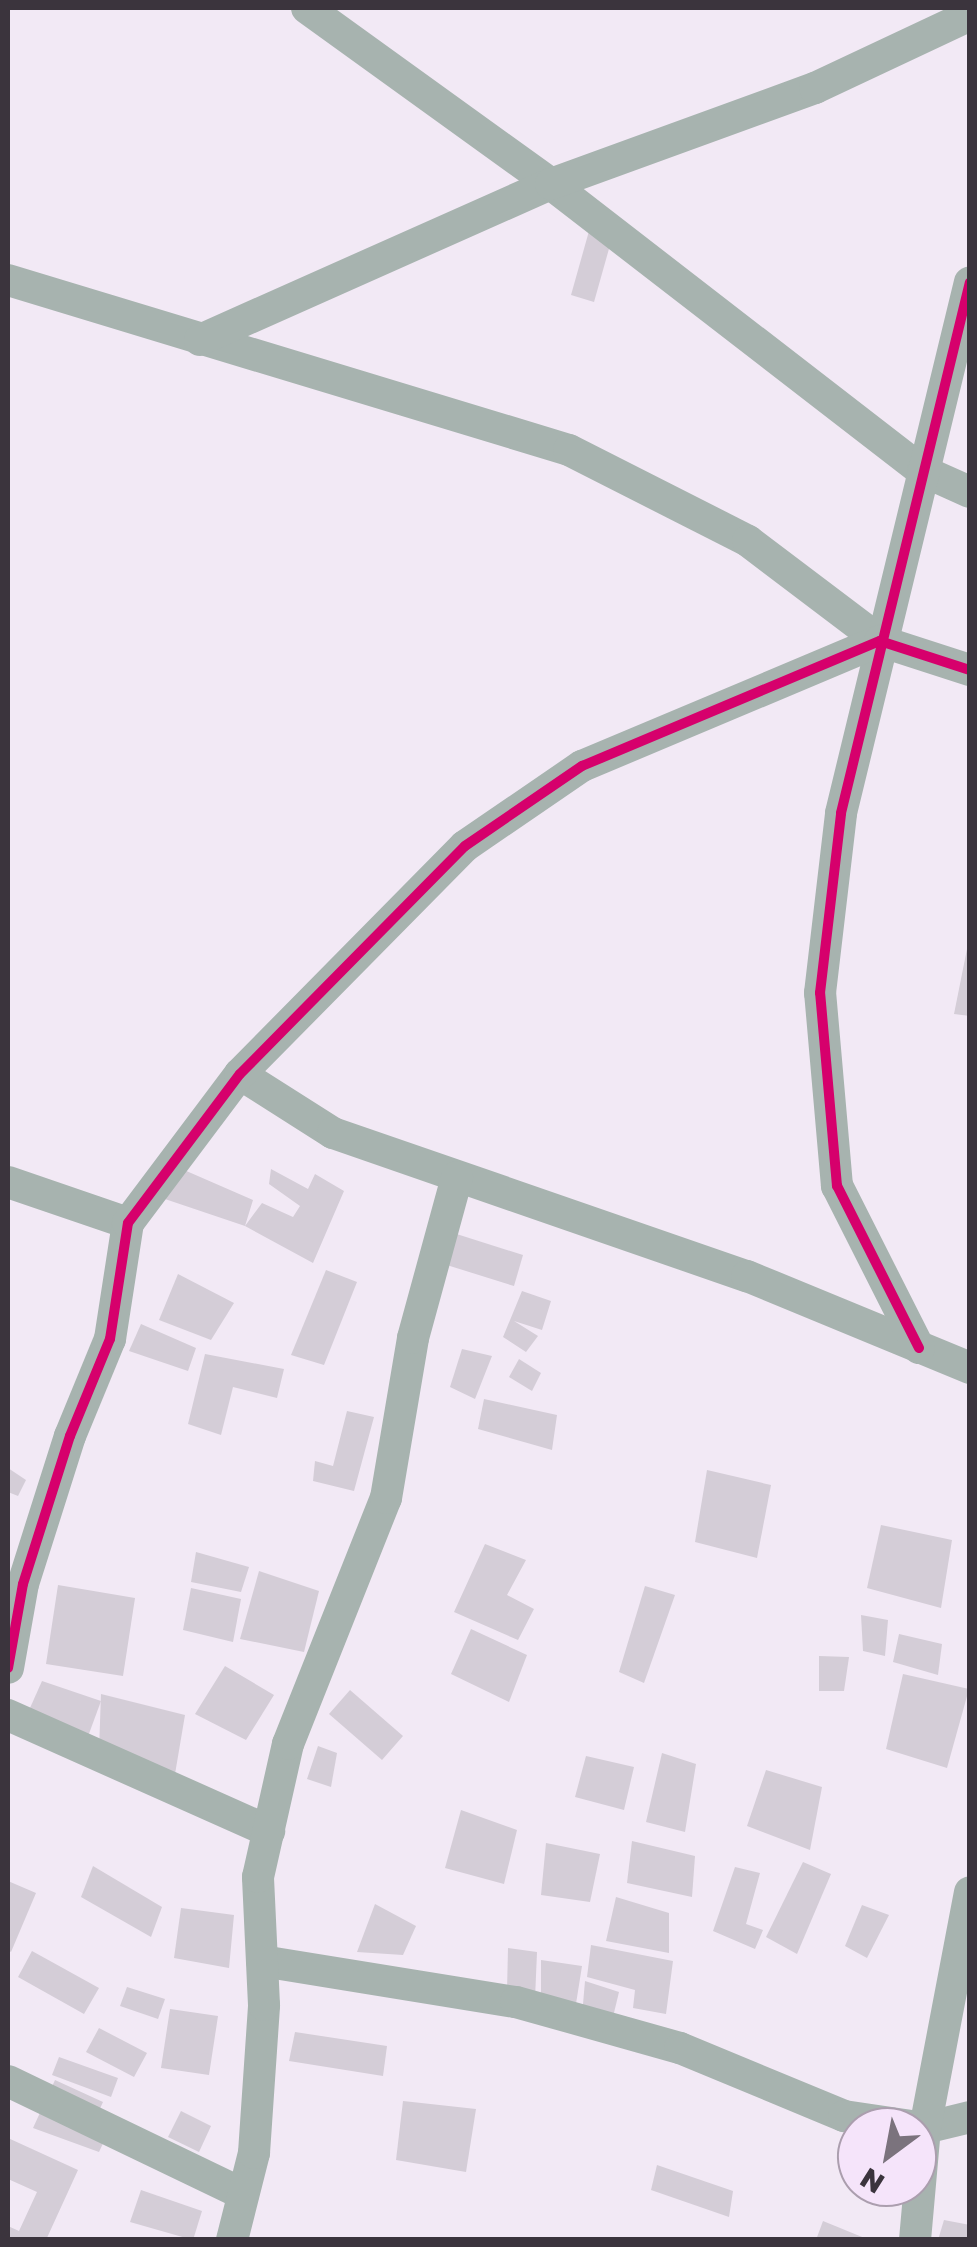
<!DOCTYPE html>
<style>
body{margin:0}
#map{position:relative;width:977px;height:2247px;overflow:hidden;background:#f2e9f5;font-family:"Golos Text",sans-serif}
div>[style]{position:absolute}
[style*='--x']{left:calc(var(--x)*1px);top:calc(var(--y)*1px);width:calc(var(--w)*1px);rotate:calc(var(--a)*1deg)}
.building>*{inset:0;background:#d4cdd7}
.street>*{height:32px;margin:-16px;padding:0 16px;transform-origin:16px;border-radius:16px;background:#a7b3af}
.cycleway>*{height:10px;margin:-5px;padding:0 5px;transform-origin:5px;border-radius:5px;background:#d6006c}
span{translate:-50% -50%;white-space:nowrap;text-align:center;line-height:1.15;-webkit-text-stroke:8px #f5e4fa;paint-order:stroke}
.frame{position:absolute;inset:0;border:10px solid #3b343d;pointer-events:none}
.north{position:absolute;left:837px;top:2107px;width:100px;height:100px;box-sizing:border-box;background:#f5e4fa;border:2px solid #ab9eae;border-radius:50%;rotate:212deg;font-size:28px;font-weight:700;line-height:40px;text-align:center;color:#3b343d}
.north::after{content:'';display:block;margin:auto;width:35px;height:45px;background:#7b737d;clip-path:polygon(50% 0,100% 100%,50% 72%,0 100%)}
</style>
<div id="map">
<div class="building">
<i style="clip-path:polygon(589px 231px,612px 238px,594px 302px,571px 295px)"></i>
<i style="clip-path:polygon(968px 944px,970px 944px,970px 1016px,954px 1014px)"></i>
<i style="clip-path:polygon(168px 1163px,253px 1200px,245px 1226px,262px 1203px,293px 1217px,300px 1206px,269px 1184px,271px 1169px,308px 1189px,315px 1174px,344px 1191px,313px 1263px,245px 1226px,159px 1197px)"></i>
<i style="clip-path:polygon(444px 1230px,523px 1255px,514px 1286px,434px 1261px)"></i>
<i style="clip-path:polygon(326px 1270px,357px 1282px,324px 1365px,291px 1355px)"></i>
<i style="clip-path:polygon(178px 1274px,234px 1303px,211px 1340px,159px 1320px)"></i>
<i style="clip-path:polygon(522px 1291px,551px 1301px,542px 1330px,514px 1321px,538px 1336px,526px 1352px,503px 1337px)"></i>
<i style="clip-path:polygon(141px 1324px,196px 1348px,188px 1371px,129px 1351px)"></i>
<i style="clip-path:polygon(462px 1349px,492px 1356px,475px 1399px,450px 1387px)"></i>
<i style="clip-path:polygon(205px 1354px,284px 1369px,277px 1398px,233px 1387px,221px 1435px,188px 1424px)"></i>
<i style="clip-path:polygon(519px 1359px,541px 1373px,532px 1391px,509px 1377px)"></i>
<i style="clip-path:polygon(484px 1399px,557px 1415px,552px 1450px,478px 1429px)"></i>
<i style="clip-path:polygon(347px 1411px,374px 1417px,354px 1491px,313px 1481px,315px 1461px,333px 1466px)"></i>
<i style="clip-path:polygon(8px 1468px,26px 1480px,18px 1496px,8px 1492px)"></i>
<i style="clip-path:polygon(707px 1470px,771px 1485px,757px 1558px,695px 1542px)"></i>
<i style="clip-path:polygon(881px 1525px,952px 1540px,941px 1608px,867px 1588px)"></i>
<i style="clip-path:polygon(485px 1544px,526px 1560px,507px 1595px,534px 1609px,518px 1640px,454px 1612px)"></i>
<i style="clip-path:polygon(196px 1552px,249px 1567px,241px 1592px,191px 1582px)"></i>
<i style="clip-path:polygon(259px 1571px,319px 1591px,304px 1652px,240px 1639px)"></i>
<i style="clip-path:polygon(58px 1585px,135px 1598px,123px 1676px,46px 1664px)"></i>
<i style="clip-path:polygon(645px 1586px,675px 1595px,644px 1683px,619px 1672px)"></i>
<i style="clip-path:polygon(191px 1588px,241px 1599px,233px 1642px,183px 1630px)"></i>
<i style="clip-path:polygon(861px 1615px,888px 1620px,885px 1656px,863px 1651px)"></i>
<i style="clip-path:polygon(471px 1629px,527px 1655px,509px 1702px,451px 1674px)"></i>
<i style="clip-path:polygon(899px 1634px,942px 1644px,938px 1675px,893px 1662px)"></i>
<i style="clip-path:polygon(819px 1656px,849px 1657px,844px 1691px,819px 1691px)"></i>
<i style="clip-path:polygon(225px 1666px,274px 1695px,246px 1740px,195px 1714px)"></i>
<i style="clip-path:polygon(903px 1674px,969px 1689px,947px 1768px,886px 1749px)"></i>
<i style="clip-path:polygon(42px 1681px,101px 1701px,79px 1761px,18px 1735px)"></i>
<i style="clip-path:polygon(350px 1690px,403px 1736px,382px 1760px,329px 1714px)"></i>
<i style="clip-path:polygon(101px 1694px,185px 1715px,175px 1774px,99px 1751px)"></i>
<i style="clip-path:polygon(318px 1746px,337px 1753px,331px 1787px,307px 1779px)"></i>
<i style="clip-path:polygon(662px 1753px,696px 1764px,685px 1832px,646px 1822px)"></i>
<i style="clip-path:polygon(586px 1756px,634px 1767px,624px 1810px,575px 1797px)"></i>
<i style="clip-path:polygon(766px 1770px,822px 1787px,810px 1850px,747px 1826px)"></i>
<i style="clip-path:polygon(461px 1810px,517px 1830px,504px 1884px,445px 1868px)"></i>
<i style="clip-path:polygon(632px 1841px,695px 1856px,692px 1897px,627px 1883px)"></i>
<i style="clip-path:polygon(546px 1843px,600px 1854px,590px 1902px,541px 1895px)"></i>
<i style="clip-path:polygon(803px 1862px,831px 1874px,797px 1954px,766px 1937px)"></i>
<i style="clip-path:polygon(93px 1866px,162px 1907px,151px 1937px,81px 1897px)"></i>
<i style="clip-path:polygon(735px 1867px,760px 1873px,746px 1924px,763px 1930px,755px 1949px,713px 1931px)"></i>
<i style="clip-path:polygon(8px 1881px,36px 1893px,11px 1952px,8px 1950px)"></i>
<i style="clip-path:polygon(616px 1897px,669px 1913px,669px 1953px,606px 1941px)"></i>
<i style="clip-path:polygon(375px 1904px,416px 1926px,403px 1955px,357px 1952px)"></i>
<i style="clip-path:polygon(862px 1905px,889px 1915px,867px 1958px,845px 1946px)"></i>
<i style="clip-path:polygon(181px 1908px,234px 1915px,229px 1968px,174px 1958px)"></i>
<i style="clip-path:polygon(591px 1945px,673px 1961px,666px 2014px,633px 2008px,635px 1990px,587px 1977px)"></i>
<i style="clip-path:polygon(508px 1948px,537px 1952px,535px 1999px,507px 1991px)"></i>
<i style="clip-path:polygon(32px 1951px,99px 1988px,84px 2014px,18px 1977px)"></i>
<i style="clip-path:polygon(541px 1960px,582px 1966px,575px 2010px,541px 1999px)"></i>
<i style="clip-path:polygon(585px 1981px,619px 1992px,612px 2021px,582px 2016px)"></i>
<i style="clip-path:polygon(127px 1987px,165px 1999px,158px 2019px,120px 2006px)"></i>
<i style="clip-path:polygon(170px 2009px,218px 2016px,209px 2075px,161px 2068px)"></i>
<i style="clip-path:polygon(99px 2028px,147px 2053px,134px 2077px,86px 2052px)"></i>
<i style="clip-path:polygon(295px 2032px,387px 2046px,383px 2076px,289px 2061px)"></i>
<i style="clip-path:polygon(59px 2057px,118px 2078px,111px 2097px,52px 2075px)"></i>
<i style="clip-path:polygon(55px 2080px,103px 2102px,97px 2115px,113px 2122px,99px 2152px,33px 2128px)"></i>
<i style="clip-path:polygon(403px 2101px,476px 2109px,466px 2172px,396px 2160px)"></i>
<i style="clip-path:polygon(181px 2111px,211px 2126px,199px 2152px,168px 2137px)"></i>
<i style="clip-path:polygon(8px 2138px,78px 2170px,46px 2240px,8px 2240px,8px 2226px,19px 2231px,37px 2192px,8px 2179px)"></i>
<i style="clip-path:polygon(657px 2165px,733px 2191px,729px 2217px,651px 2190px)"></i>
<i style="clip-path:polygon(141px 2190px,202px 2211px,193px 2240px,130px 2222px)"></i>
<i style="clip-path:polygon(944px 2220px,970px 2225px,970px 2240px,938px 2240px)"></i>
<i style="clip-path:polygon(823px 2221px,867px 2239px,867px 2240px,816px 2240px)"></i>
</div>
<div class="street">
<i style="--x:307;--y:8;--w:301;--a:35.8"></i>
<i style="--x:551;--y:184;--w:470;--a:37.7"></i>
<i style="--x:923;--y:471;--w:51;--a:24.1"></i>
<i style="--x:8;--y:280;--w:586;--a:16.86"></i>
<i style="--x:569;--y:450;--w:201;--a:26.9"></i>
<i style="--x:748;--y:541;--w:166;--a:37.1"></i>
<i style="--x:200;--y:340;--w:384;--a:-24"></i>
<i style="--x:551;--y:184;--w:281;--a:-20"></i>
<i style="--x:815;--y:88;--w:171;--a:-25.2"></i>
<i style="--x:240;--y:1074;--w:110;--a:32.4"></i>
<i style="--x:333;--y:1133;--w:438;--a:19.1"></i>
<i style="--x:747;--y:1276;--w:241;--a:22.4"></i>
<i style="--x:8;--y:1182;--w:127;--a:18.9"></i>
<i style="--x:919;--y:1348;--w:182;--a:-116.8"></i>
<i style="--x:837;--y:1186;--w:194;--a:-95"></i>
<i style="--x:820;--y:993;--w:181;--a:-83.3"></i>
<i style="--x:841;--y:813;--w:546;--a:-76.35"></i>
<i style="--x:8;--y:1668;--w:85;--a:-79.9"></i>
<i style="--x:23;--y:1584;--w:155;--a:-72.4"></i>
<i style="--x:70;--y:1436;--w:105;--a:-67.6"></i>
<i style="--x:110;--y:1339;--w:117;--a:-81.2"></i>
<i style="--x:128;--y:1223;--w:186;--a:-53.1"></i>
<i style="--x:240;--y:1074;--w:320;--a:-45.4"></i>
<i style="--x:465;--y:846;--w:142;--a:-34.4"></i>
<i style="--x:582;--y:766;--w:323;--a:-22.8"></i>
<i style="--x:880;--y:641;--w:95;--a:17.9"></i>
<i style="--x:8;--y:1715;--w:286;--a:24"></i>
<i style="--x:262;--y:1961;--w:257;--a:9.2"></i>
<i style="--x:516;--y:2002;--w:170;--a:15.7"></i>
<i style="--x:680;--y:2048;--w:178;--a:22.5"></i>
<i style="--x:844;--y:2116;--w:82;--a:8.4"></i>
<i style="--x:925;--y:2128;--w:46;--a:-13.7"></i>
<i style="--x:8;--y:2081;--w:261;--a:25.7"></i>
<i style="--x:232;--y:2240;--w:90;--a:-75.8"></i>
<i style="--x:254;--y:2153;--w:148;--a:-86.1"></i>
<i style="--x:264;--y:2005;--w:128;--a:-92.7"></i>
<i style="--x:258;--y:1877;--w:136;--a:-77.3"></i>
<i style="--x:288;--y:1744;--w:265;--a:-68.3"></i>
<i style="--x:386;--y:1498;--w:162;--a:-80.4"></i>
<i style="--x:413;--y:1338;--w:167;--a:-74.7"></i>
<i style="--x:915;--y:2240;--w:112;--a:-84.9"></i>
<i style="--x:925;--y:2128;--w:240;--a:-79.2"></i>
</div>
<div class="cycleway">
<i style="--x:919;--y:1348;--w:182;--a:-116.8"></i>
<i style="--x:837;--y:1186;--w:194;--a:-95"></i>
<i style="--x:820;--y:993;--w:181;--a:-83.3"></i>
<i style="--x:841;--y:813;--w:546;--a:-76.35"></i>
<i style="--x:8;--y:1668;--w:85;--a:-79.9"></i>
<i style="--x:23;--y:1584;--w:155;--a:-72.4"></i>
<i style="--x:70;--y:1436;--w:105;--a:-67.6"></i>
<i style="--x:110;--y:1339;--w:117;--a:-81.2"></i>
<i style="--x:128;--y:1223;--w:186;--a:-53.1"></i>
<i style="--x:240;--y:1074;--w:320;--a:-45.4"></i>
<i style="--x:465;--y:846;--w:142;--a:-34.4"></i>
<i style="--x:582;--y:766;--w:323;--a:-22.8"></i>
<i style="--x:880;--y:641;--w:95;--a:17.9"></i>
</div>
<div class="frame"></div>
<div class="north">N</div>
</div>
